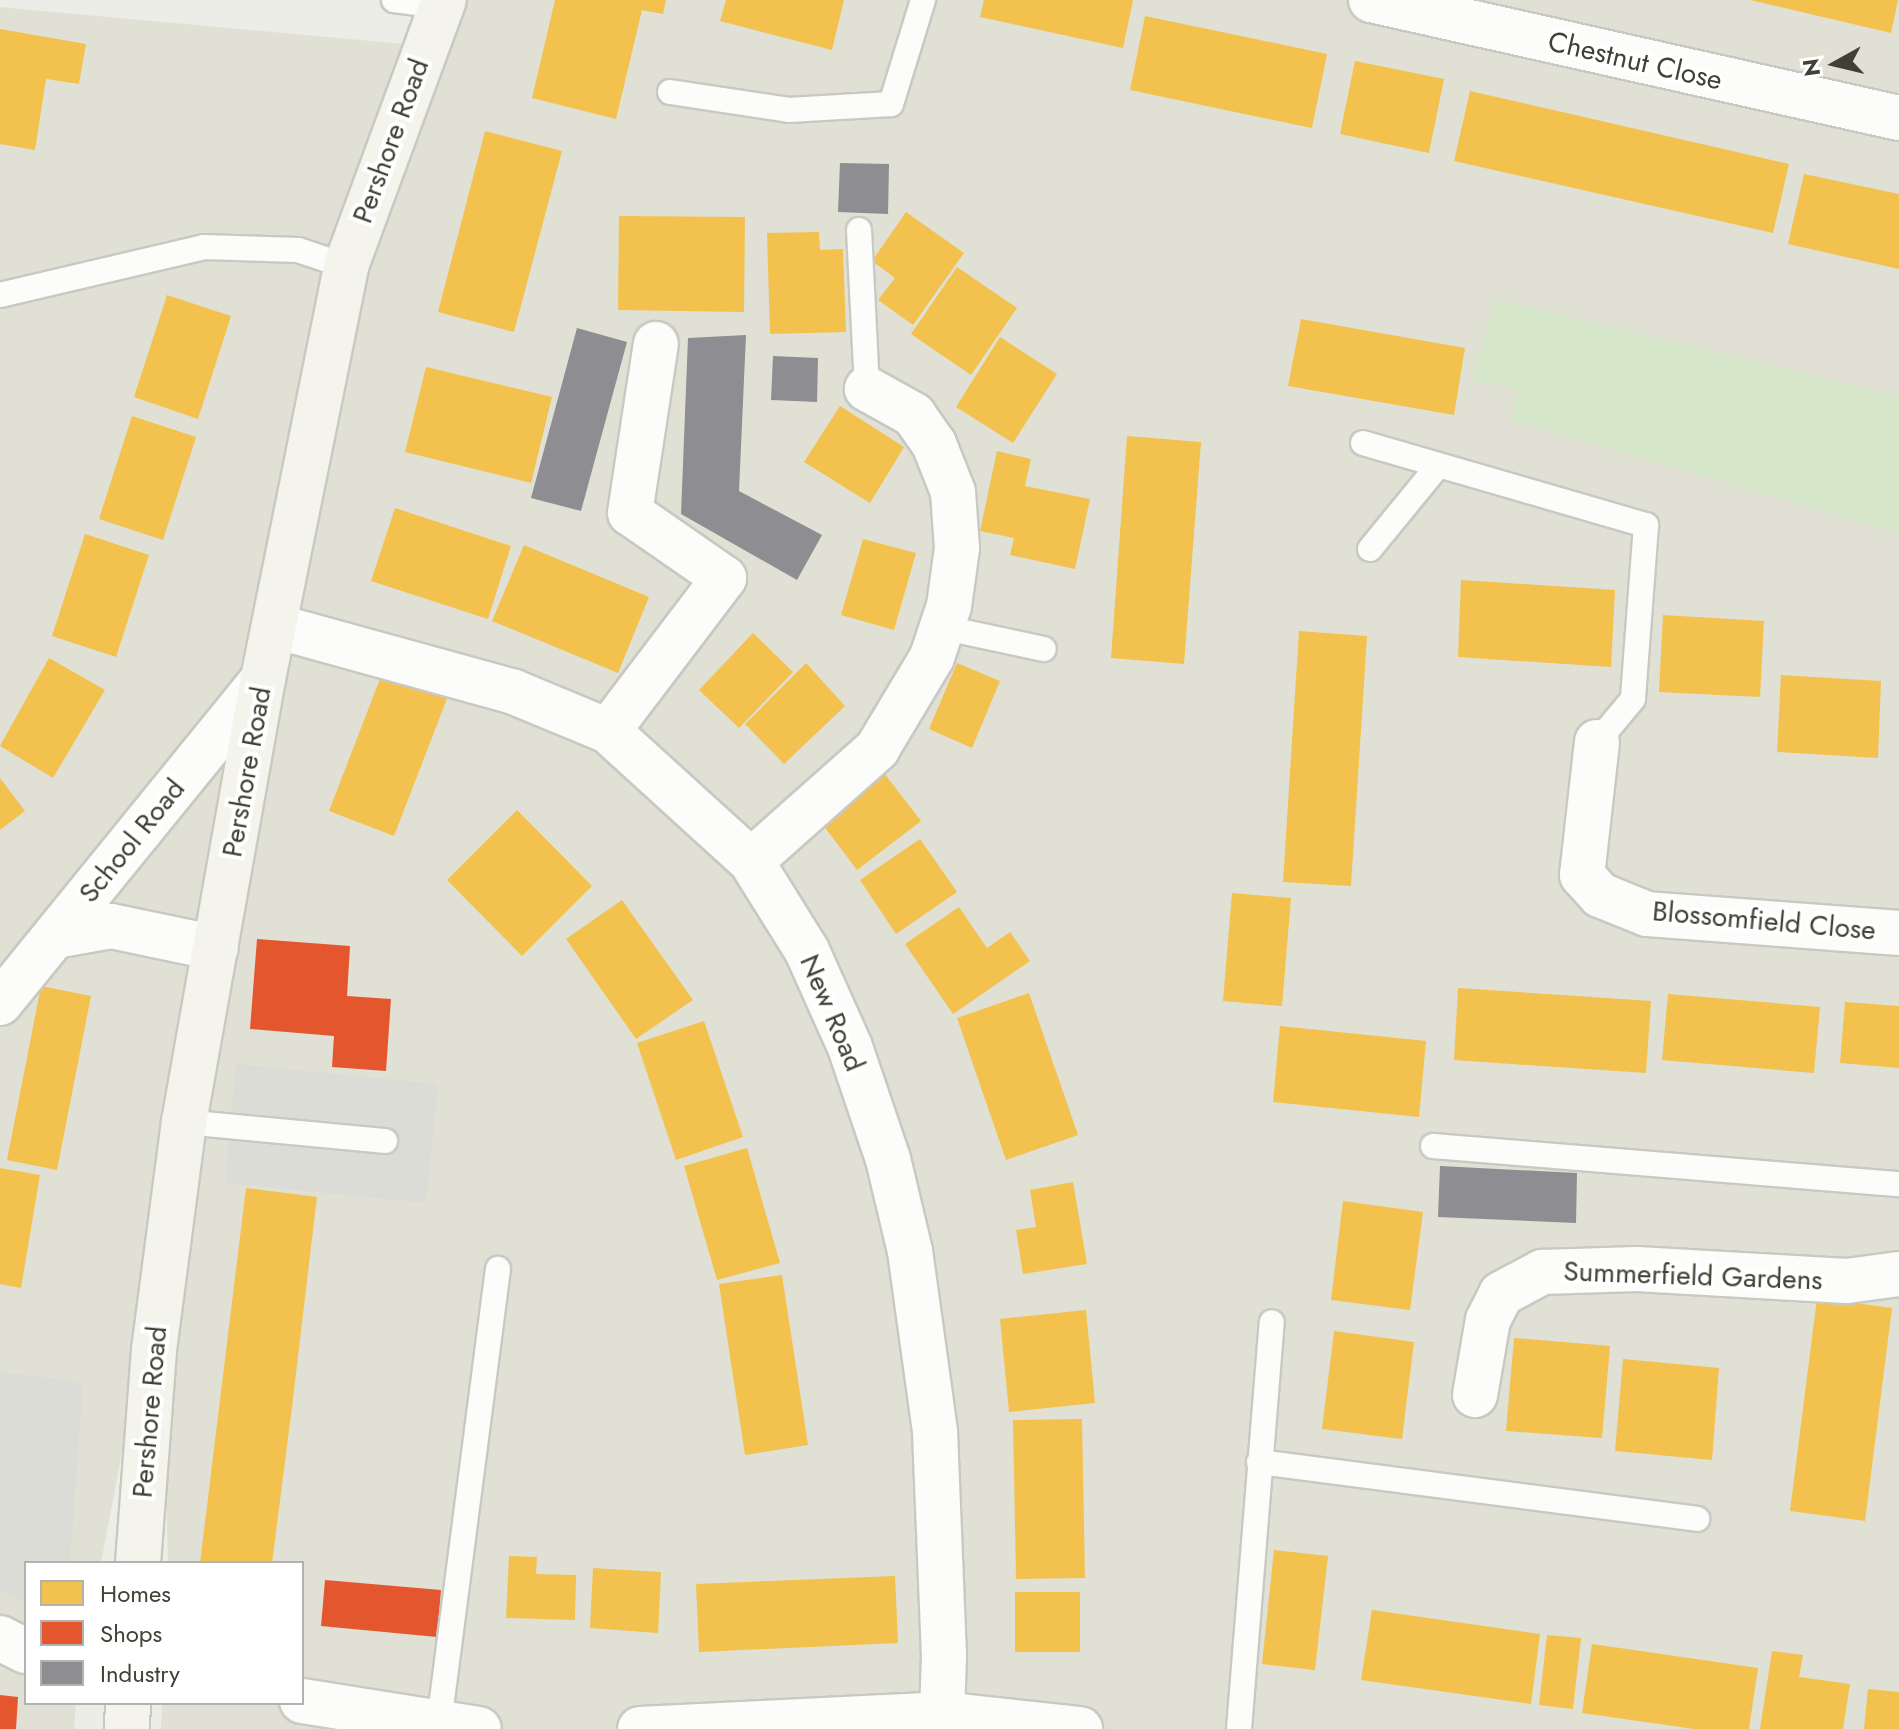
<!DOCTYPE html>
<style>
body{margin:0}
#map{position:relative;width:1899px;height:1729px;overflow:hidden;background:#edede7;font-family:Jost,sans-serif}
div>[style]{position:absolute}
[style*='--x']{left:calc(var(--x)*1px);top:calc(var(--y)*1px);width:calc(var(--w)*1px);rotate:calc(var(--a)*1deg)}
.residential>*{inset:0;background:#e1e0d5}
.green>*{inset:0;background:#d5e6c9}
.parking>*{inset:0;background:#dcdcd7}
.homes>*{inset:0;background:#f2c14e}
.shops>*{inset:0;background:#e4572e}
.industry>*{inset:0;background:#8d8d92}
.roads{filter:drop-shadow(2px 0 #c9c9c3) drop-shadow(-2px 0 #c9c9c3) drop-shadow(0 2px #c9c9c3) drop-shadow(0 -2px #c9c9c3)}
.service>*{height:24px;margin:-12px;padding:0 12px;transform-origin:12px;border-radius:12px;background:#fcfcfb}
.minor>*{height:44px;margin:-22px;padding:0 22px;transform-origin:22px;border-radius:22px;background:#fcfcfb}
.secondary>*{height:44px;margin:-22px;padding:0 22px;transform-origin:22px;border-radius:22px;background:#f4f4ed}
span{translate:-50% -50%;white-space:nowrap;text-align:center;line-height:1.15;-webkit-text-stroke:8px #fff;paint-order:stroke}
.street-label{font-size:28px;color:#423f35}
.legend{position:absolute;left:24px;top:1561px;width:280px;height:144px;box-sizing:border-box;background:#fff;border:2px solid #b3b2ae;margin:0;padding:10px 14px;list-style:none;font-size:24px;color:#423f35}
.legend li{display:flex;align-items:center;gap:16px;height:40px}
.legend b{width:40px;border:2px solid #b3b2ae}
.north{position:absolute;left:1795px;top:24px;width:80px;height:80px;-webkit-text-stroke:6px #fff;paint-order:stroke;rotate:262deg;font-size:22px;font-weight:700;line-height:32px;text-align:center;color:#423f35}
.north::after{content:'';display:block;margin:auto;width:28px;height:36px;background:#423f35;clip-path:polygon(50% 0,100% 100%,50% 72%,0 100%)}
</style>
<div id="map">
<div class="residential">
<i style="clip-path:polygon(457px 0,1899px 0,1899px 1729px,161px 1729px,162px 1703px,302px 1703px,302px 1563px,168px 1563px,163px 1350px,198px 1112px,362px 262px)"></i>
<i style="clip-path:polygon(0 7px,415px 45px,151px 1300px,101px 1563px,26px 1563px,26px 1703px,76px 1703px,74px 1729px,0 1729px)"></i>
</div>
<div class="green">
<i style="clip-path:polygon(1497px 299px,1899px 397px,1899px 533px,1512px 420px,1518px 389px,1471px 380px)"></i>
</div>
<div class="parking">
<i style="clip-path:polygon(236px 1064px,438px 1084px,426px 1203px,225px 1183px)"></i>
<i style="clip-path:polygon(0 1372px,83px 1382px,70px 1563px,26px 1563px,26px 1602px,0 1590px)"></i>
</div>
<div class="homes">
<i style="clip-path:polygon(555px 0,666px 0,663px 14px,642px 10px,616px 119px,532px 98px)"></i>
<i style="clip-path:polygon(726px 0,844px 0,832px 50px,720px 21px)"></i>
<i style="clip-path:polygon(984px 0,1133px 0,1123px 48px,980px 17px)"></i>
<i style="clip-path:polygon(1750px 0,1898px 0,1891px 33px)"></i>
<i style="clip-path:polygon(1145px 16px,1327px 54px,1312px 128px,1130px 90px)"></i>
<i style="clip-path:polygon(0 29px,86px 44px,79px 84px,46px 79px,35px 150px,0 144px)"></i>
<i style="clip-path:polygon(1355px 61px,1444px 79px,1429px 153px,1340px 134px)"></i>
<i style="clip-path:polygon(1470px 91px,1789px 164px,1773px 233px,1454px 161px)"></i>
<i style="clip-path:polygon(485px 131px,562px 151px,514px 332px,438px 312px)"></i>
<i style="clip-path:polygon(1804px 174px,1899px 194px,1899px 269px,1788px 244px)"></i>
<i style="clip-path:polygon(906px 212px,964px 253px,913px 325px,878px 300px,895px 278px,872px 261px)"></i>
<i style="clip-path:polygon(619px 216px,745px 217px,744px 312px,618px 310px)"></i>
<i style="clip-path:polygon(819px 232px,820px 250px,843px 249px,846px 332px,770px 334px,767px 233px)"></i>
<i style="clip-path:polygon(957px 267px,1017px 308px,971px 375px,911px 334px)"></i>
<i style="clip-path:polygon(167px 295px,231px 316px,198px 419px,134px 397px)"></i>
<i style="clip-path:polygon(1301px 319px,1465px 348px,1454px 415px,1288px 386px)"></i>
<i style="clip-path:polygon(1000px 337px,1057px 374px,1013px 443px,956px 407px)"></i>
<i style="clip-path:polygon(426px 367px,552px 397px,531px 483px,405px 452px)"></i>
<i style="clip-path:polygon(840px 406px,904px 447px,870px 503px,804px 462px)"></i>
<i style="clip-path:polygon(132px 416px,196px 437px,163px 540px,99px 519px)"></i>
<i style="clip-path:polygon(1127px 436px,1201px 442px,1184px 664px,1111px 658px)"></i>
<i style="clip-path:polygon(997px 451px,1031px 459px,1025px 486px,1090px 499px,1075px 569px,1010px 555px,1014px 538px,980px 531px)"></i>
<i style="clip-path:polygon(395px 508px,511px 546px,488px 619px,371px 581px)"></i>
<i style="clip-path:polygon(85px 534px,149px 555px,116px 657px,52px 636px)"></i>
<i style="clip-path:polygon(863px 539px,916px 553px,894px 630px,841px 615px)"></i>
<i style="clip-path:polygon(524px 545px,649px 597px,618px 673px,492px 621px)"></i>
<i style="clip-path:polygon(1461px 580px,1615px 590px,1611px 667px,1458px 657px)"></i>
<i style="clip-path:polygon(1663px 615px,1764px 621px,1760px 697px,1659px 692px)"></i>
<i style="clip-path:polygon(1299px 631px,1367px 636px,1351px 886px,1283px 882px)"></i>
<i style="clip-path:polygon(753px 633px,793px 672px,739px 728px,699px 690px)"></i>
<i style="clip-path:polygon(49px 658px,105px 690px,53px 778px,0 746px)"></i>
<i style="clip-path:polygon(806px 663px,845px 706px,784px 764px,745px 724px)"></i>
<i style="clip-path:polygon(957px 663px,1000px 681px,972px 748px,929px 729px)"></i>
<i style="clip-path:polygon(383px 671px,448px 696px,394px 836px,329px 811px)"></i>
<i style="clip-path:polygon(1781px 675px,1881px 681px,1878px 758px,1777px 752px)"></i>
<i style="clip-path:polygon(884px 773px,921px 821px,857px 870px,820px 821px)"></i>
<i style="clip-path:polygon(0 778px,25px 811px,0 830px)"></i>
<i style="clip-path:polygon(517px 810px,592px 886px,522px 956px,447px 880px)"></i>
<i style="clip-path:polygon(920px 839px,957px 892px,896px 934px,860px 880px)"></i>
<i style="clip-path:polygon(1232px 893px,1291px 898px,1282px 1006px,1223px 1001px)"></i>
<i style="clip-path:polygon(622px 900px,693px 1000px,636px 1039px,566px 939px)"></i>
<i style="clip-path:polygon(959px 907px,987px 948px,1010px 932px,1030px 961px,953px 1014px,905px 944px)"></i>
<i style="clip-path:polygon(41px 986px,91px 996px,57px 1170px,7px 1160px)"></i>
<i style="clip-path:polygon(1458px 988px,1651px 1001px,1646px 1073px,1454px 1060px)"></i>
<i style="clip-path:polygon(1029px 993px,1078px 1135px,1006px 1160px,957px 1018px)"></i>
<i style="clip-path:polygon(1668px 994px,1820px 1007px,1814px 1073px,1662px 1060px)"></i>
<i style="clip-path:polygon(1845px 1002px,1899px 1006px,1899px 1068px,1840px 1063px)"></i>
<i style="clip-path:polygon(704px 1021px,743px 1137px,676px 1160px,637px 1043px)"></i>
<i style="clip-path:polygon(1280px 1026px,1426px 1041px,1419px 1117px,1273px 1102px)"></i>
<i style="clip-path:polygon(747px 1148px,780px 1263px,717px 1280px,684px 1166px)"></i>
<i style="clip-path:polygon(0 1168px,40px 1175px,21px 1288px,0 1284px)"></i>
<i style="clip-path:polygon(1073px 1182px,1087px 1264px,1023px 1274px,1016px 1230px,1036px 1227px,1030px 1190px)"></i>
<i style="clip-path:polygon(246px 1188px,317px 1197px,292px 1407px,272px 1563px,200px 1563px)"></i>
<i style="clip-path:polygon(1343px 1201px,1423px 1212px,1410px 1310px,1331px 1300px)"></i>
<i style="clip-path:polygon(782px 1275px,808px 1445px,745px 1455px,719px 1284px)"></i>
<i style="clip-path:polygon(1817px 1298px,1892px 1308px,1865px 1521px,1790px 1511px)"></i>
<i style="clip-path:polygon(1086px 1310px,1095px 1403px,1009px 1412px,1000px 1319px)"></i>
<i style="clip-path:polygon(1334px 1331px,1414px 1342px,1402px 1439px,1322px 1429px)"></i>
<i style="clip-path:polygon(1514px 1338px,1610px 1346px,1602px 1438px,1506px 1431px)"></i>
<i style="clip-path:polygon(1623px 1359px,1719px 1368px,1712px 1460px,1615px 1451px)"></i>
<i style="clip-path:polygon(1082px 1419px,1085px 1578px,1016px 1579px,1013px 1420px)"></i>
<i style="clip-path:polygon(1274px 1550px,1328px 1556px,1315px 1670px,1262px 1664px)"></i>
<i style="clip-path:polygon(509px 1556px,537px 1557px,536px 1574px,576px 1575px,575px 1620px,506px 1618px)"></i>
<i style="clip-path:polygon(593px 1568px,661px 1572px,658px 1633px,590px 1628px)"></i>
<i style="clip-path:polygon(895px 1576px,898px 1643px,699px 1652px,696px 1584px)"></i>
<i style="clip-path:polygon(1015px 1592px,1080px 1592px,1080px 1652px,1015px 1652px)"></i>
<i style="clip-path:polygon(1372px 1610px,1540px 1634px,1531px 1704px,1361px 1680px)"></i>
<i style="clip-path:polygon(1547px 1635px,1581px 1638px,1573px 1709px,1539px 1705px)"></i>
<i style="clip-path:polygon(1592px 1644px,1758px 1668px,1749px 1729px,1694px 1729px,1582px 1713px)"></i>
<i style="clip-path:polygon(1772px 1651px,1803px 1655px,1799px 1677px,1850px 1684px,1843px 1729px,1760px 1729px)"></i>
<i style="clip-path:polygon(1868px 1689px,1899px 1692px,1899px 1729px,1864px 1729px)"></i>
</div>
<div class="shops">
<i style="clip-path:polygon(257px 939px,350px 946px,347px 996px,391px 999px,386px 1071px,332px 1067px,334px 1036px,250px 1029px)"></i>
<i style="clip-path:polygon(325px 1580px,441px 1590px,437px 1637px,321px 1626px)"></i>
<i style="clip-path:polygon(0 1695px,18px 1697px,16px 1729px,0 1729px)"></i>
</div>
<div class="industry">
<i style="clip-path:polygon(840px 163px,889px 164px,888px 214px,838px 212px)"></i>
<i style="clip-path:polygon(577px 328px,627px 342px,581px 511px,531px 498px)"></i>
<i style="clip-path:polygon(746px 335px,739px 491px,822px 535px,797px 580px,681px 514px,688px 338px)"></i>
<i style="clip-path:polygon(773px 356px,818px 358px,817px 402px,771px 400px)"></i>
<i style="clip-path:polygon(1440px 1166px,1577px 1173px,1576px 1223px,1438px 1217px)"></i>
</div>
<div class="roads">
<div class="service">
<i style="--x:394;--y:0;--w:47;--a:7.3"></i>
<i style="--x:670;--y:92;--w:120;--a:8.6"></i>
<i style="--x:789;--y:110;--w:102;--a:-3.4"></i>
<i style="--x:891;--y:104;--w:109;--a:-72.9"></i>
<i style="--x:859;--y:230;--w:159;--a:87.1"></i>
<i style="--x:0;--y:295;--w:210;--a:-13.2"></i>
<i style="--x:204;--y:247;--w:94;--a:1.8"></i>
<i style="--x:298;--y:250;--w:51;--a:18.4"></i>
<i style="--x:1363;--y:443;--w:295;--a:16.2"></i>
<i style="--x:1646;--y:525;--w:174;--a:94.3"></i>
<i style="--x:1633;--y:699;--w:56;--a:129.9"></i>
<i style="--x:1370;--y:549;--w:107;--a:-50.7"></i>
<i style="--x:941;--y:627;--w:105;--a:12.1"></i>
<i style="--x:184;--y:1122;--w:202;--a:5.4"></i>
<i style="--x:1433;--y:1146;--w:468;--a:4.7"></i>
<i style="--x:1259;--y:1462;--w:442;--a:7.4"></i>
<i style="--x:439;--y:1723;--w:458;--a:-82.6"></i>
<i style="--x:1239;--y:1729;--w:408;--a:-85.4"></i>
</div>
<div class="minor">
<i style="--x:1371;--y:0;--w:541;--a:12.6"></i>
<i style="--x:275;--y:626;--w:248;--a:15.4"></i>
<i style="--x:514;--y:692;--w:102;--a:22.5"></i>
<i style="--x:608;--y:731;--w:193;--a:42.3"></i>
<i style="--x:751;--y:861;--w:106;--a:58.1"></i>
<i style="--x:807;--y:951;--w:105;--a:65.9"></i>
<i style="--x:850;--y:1047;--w:118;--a:71.3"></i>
<i style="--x:888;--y:1159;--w:95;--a:76.6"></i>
<i style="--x:910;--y:1251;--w:183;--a:82.1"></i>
<i style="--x:935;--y:1432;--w:223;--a:87.7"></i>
<i style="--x:944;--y:1655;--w:59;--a:91.9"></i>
<i style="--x:608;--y:731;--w:192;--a:-52.8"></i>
<i style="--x:724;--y:578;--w:114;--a:-145.3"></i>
<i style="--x:630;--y:513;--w:171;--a:-81.3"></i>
<i style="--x:1597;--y:742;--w:134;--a:96.4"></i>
<i style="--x:1582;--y:875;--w:27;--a:48"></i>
<i style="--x:1600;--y:895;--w:51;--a:22"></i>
<i style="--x:1647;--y:914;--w:253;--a:4.3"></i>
<i style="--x:751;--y:861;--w:169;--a:-41.6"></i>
<i style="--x:877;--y:749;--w:107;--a:-59.1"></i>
<i style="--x:932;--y:657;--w:54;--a:-71.6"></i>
<i style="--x:949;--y:606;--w:59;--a:-82.1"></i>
<i style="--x:957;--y:548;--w:56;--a:-94.1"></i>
<i style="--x:953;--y:492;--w:52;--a:-111.6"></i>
<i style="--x:934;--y:444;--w:35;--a:-125"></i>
<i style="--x:914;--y:415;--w:54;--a:-151"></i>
<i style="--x:55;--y:936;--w:57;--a:-10.1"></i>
<i style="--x:111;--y:926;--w:107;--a:11.8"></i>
<i style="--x:0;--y:1003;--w:417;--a:-50.9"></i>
<i style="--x:1475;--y:1395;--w:76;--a:-80.2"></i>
<i style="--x:1488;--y:1320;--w:29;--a:-63"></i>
<i style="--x:1501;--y:1294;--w:47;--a:-28.2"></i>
<i style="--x:1542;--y:1272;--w:95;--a:-1.8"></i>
<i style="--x:1637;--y:1269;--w:210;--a:3.3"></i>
<i style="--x:1847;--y:1281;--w:52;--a:-7.7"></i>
<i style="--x:0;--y:1638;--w:29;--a:27"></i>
<i style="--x:302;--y:1701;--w:179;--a:9"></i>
<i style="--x:640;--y:1729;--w:302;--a:-2.8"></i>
<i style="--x:942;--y:1714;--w:139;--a:6.2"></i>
</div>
<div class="secondary">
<i style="--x:138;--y:1563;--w:214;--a:-85.7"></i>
<i style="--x:154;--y:1350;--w:230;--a:-82.5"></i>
<i style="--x:184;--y:1122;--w:450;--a:-79.9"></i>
<i style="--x:263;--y:679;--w:421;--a:-78.6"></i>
<i style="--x:346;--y:266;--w:283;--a:-69.8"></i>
<i style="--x:127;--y:1729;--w:26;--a:-88"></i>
</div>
</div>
<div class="street-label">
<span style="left:1635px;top:61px;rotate:13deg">Chestnut Close</span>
<span style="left:391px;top:141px;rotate:-70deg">Pershore Road</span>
<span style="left:247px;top:772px;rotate:-80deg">Pershore Road</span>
<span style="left:132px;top:841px;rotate:-51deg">School Road</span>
<span style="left:1764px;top:921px;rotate:5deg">Blossomfield Close</span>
<span style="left:832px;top:1013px;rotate:67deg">New Road</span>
<span style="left:1693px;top:1276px;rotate:2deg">Summerfield Gardens</span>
<span style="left:150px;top:1412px;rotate:-85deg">Pershore Road</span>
</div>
<ul class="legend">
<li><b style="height:22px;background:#f2c14e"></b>Homes</li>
<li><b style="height:22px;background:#e4572e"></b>Shops</li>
<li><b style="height:22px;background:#8d8d92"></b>Industry</li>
</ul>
<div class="north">N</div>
</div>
